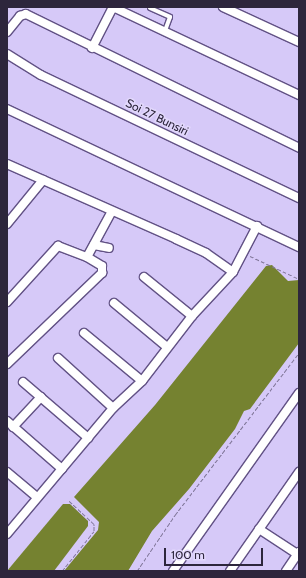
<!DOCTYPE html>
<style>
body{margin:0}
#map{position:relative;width:306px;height:578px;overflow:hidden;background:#d6c9f8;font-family:Cabin,sans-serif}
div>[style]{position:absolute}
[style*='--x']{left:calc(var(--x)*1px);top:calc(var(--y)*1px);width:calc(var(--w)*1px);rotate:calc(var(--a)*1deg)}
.water>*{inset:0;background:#758230}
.path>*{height:1px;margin-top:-0.5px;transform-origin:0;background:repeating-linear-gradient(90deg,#7f7597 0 4px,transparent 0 6px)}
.roads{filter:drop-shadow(1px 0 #625285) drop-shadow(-1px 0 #625285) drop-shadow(0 1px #625285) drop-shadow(0 -1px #625285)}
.lane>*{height:4px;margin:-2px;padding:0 2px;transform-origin:2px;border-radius:2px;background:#fff}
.street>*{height:8px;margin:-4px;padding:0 4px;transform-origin:4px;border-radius:4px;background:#fff}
span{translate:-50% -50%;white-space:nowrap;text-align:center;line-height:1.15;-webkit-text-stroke:3px #e2d8fc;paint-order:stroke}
.street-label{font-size:12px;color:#2d263c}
.frame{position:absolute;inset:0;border:8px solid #2d263c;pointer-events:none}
.scale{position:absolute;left:164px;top:548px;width:99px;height:18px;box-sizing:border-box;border:2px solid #2d263c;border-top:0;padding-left:5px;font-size:12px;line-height:14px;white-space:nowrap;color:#2d263c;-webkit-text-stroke:3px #e2d8fc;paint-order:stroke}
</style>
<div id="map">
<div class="water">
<i style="clip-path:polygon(272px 265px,288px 281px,299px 280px,299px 343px,250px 409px,244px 411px,235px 429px,189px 489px,152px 531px,128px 571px,64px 571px,98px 530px,99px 522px,74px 497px,155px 405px,266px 266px)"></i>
<i style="clip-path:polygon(63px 504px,70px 504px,88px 521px,88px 526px,54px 571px,7px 571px)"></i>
</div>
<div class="path">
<i style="--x:250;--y:256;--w:54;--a:25.1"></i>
<i style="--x:62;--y:571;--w:51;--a:-51.3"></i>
<i style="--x:94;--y:531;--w:7;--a:-90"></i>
<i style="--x:94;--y:524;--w:34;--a:-137"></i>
<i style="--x:137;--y:571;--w:68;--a:-55.8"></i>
<i style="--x:175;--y:515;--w:204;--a:-52.6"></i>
</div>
<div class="roads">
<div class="lane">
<i style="--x:150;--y:8;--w:22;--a:24"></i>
<i style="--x:170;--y:17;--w:15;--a:110"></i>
</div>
<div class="street">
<i style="--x:223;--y:7;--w:84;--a:24.7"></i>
<i style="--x:7;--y:32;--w:21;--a:-51"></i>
<i style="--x:20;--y:16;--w:6;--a:-18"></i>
<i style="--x:26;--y:14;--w:304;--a:26.1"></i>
<i style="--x:92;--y:48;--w:44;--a:-62.9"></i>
<i style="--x:112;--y:9;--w:3;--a:-18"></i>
<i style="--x:115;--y:8;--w:204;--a:25.3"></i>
<i style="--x:7;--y:54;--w:40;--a:32"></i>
<i style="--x:41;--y:75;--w:286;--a:25.5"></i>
<i style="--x:7;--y:109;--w:323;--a:25.3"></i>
<i style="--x:7;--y:164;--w:185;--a:23.9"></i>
<i style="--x:176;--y:239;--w:33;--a:25"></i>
<i style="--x:206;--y:253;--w:33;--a:35"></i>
<i style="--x:7;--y:224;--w:57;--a:-50.7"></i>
<i style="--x:94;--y:245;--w:15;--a:11"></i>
<i style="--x:144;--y:277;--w:62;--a:39.1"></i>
<i style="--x:7;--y:302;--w:76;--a:-47.7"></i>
<i style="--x:58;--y:246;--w:31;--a:21"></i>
<i style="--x:87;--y:257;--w:52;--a:-61.5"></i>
<i style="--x:114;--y:303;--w:69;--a:39.7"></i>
<i style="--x:84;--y:333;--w:75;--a:39.6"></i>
<i style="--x:58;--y:358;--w:74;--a:42.3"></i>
<i style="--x:7;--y:364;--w:132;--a:-43.8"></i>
<i style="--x:102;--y:273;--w:7;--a:-90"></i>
<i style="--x:102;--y:266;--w:17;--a:-149"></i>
<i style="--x:23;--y:382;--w:86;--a:40.7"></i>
<i style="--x:7;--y:421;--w:73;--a:41.1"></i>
<i style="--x:13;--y:427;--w:41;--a:-47"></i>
<i style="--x:7;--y:472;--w:39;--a:40"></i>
<i style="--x:259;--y:529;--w:45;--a:33.3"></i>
<i style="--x:7;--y:534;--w:165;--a:-49.9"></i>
<i style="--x:113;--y:408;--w:40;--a:-43"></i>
<i style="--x:142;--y:381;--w:82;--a:-52.4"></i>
<i style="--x:192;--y:316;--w:60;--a:-47"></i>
<i style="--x:233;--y:272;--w:52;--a:-62.4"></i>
<i style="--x:173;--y:571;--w:218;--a:-54.7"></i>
<i style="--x:230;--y:571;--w:121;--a:-55.1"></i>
<i style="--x:286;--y:571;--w:23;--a:-56"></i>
</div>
</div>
<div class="street-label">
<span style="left:157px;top:117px;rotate:26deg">Soi 27 Bunsiri</span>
</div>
<div class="frame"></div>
<div class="scale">100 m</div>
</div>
